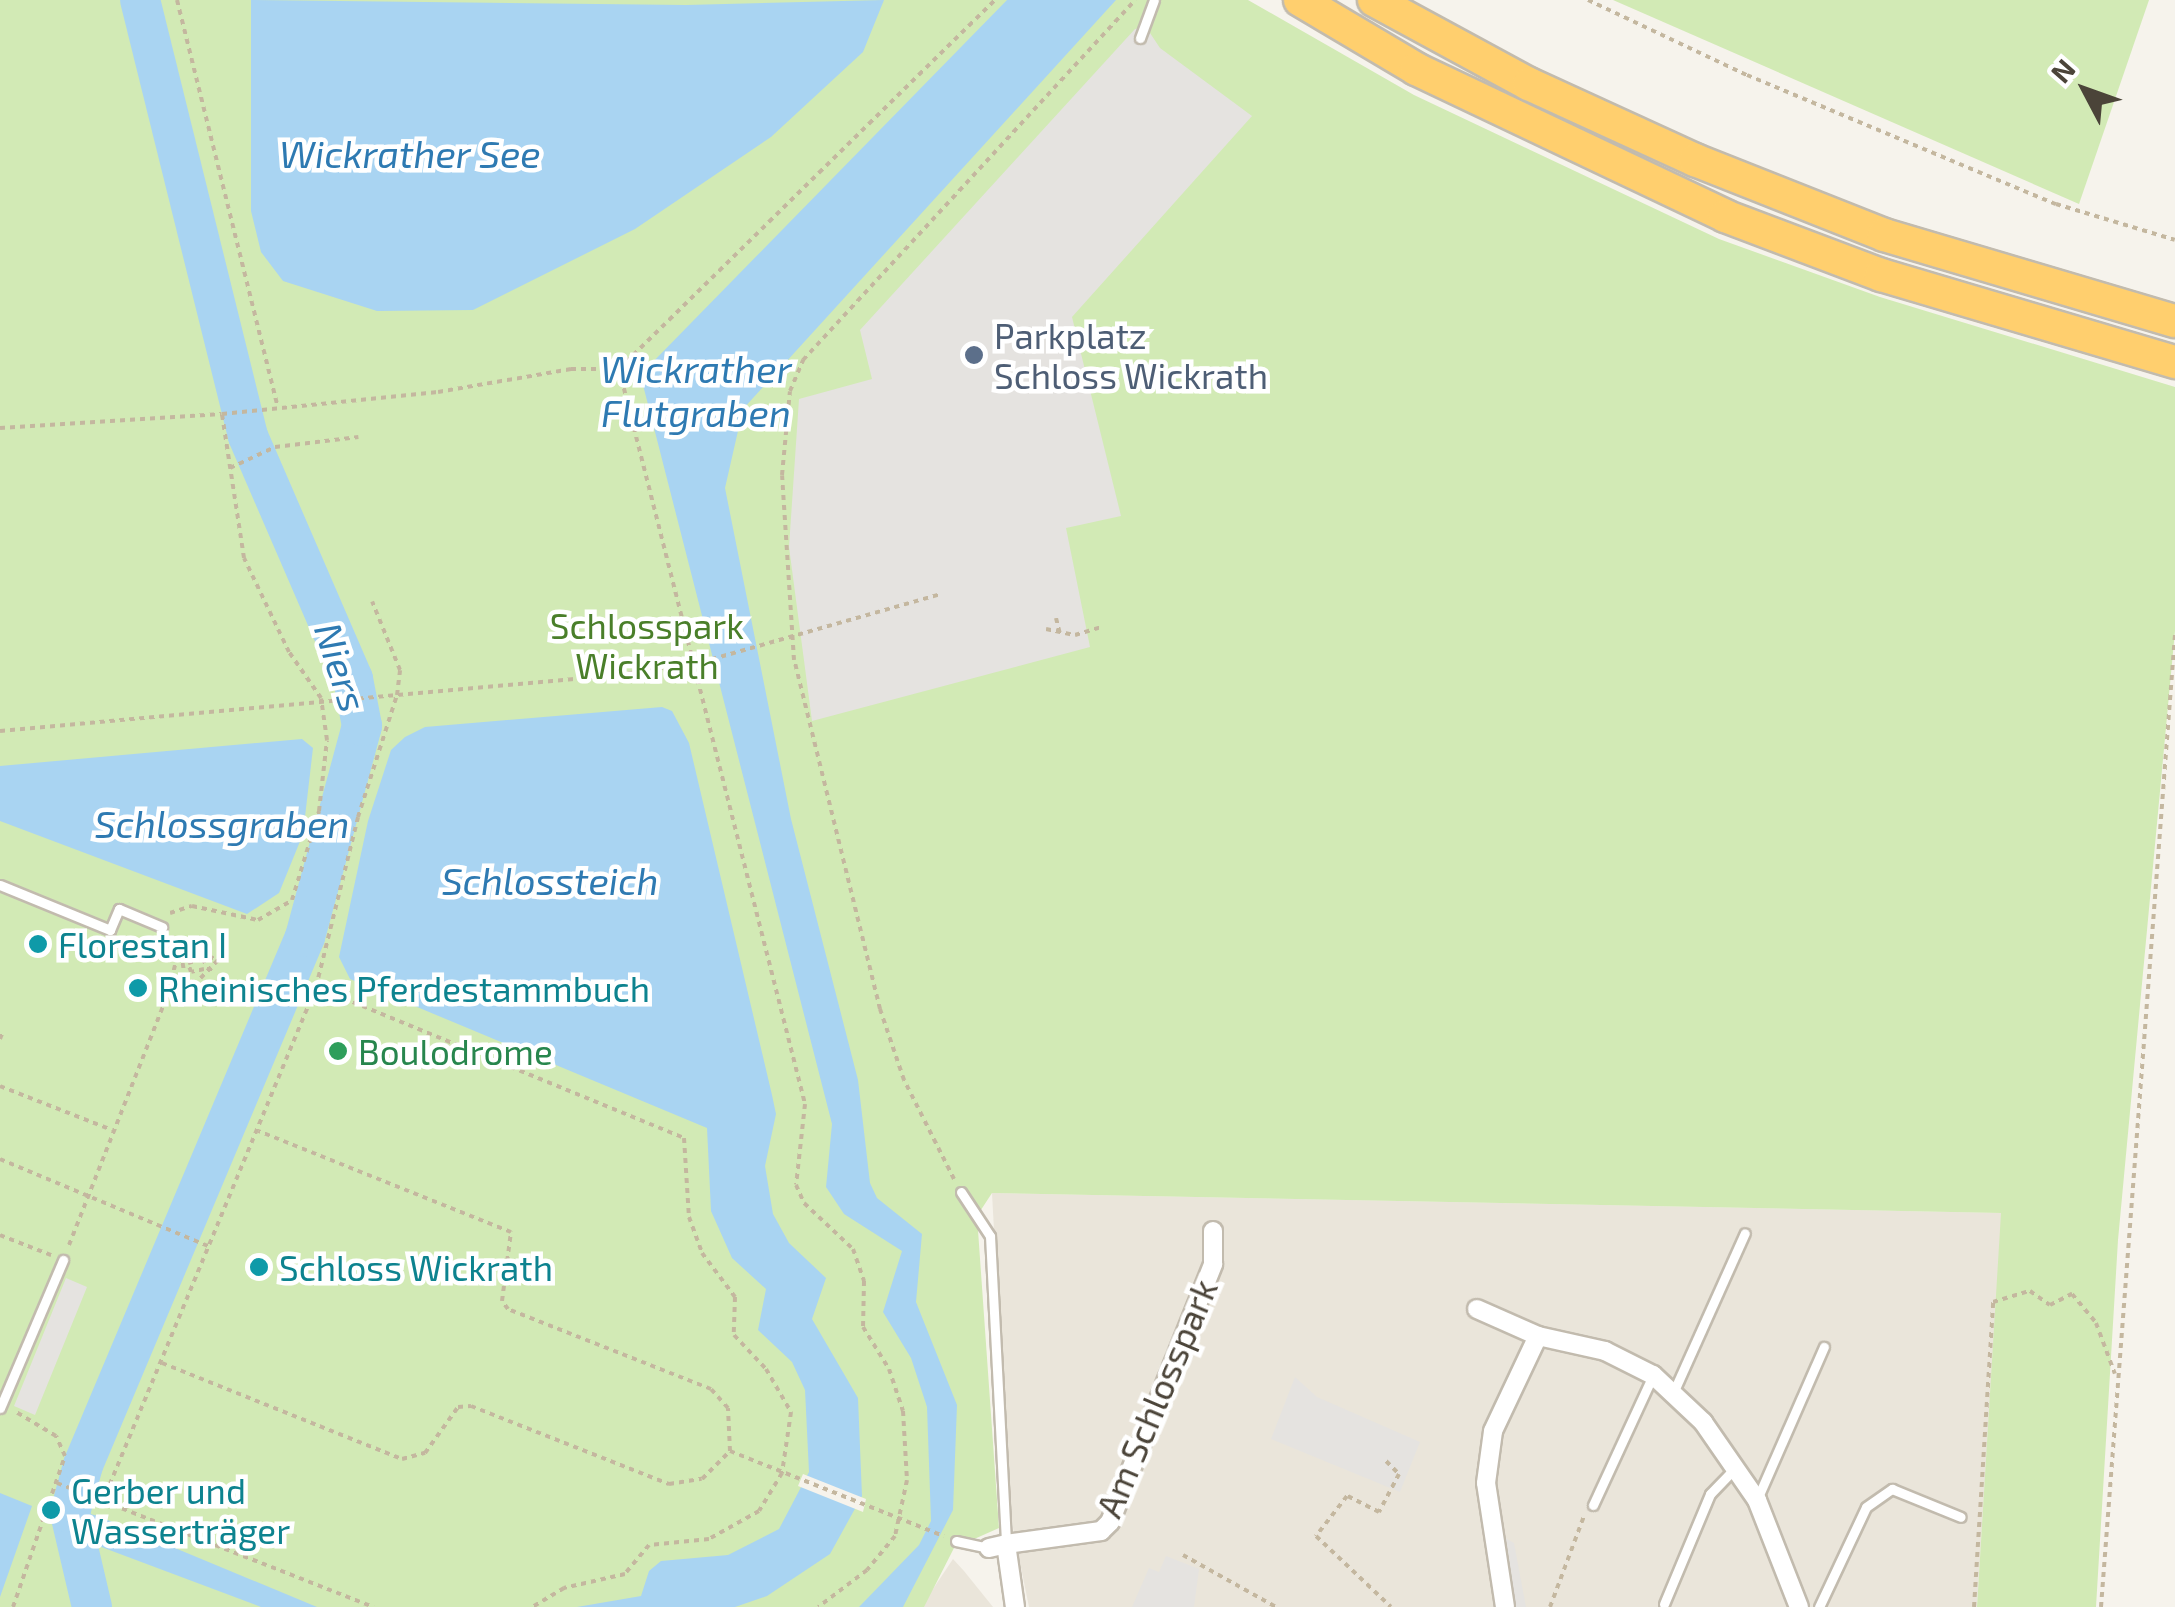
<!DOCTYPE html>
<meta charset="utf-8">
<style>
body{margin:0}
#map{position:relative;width:2175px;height:1607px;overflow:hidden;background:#f6f3ec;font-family:"Exo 2",sans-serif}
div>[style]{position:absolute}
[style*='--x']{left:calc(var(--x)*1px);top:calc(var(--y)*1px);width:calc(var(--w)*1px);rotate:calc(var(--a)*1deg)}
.residential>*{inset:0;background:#eae5da}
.green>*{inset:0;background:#d2eab5}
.parking>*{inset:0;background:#e5e3e0}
.water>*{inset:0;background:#a9d4f2}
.pier>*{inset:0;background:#f6f3ec}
.river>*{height:40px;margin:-20px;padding:0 20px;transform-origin:20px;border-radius:20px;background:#a9d4f2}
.path>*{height:4px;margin-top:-2px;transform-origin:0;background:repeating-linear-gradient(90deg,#c4b79f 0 5px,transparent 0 10px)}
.roads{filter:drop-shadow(2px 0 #c2bbae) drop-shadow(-2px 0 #c2bbae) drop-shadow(0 2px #c2bbae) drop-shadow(0 -2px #c2bbae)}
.service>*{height:9px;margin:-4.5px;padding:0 4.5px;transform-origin:4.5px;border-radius:4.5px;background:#fff}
.minor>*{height:18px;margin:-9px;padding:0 9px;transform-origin:9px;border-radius:9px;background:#fff}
.motorway>*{height:32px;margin:-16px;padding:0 16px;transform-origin:16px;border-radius:16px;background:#ffcf6e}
.dots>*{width:28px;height:28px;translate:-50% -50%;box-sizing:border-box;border:5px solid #fff;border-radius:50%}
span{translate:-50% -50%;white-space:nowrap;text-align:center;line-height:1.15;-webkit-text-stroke:9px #fff;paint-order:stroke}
.service-label{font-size:35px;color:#4e5e75}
.left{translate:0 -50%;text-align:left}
.park-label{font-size:35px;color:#4a7f2a}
.culture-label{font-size:35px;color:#0d838f}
.leisure-label{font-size:35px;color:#27864d}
.street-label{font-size:35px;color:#4b4439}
.water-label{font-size:38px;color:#2e7ab2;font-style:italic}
.north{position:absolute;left:2035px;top:40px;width:100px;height:100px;-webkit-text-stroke:8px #fff;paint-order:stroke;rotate:311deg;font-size:28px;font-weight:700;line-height:40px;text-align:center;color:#4b4439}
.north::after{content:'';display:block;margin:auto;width:35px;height:45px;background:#4b4439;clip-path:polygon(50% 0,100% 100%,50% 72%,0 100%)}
</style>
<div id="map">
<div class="residential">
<i style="clip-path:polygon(992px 1193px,2002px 1213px,1977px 1607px,1029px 1607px,1009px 1508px)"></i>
<i style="clip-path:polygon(953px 1559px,964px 1571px,993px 1607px,921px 1607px)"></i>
</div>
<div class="green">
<i style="clip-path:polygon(0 0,1248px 0,1414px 95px,1719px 239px,1880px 297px,2175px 387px,2175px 631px,2118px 1240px,2096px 1607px,1977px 1607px,2001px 1213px,992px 1193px,977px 1216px,999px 1528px,954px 1548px,924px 1607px,0 1607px)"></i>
<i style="clip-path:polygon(1613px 0,2149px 0,2079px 204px)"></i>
</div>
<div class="parking">
<i style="clip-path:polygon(1146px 27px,1160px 48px,1252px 116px,1072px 317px,1121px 516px,1066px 528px,1090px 647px,812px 721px,789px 547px,799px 399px,872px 379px,860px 330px,1135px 29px)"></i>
<i style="clip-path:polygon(66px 1278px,87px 1287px,35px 1415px,14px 1406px)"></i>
<i style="clip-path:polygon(1295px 1377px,1317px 1397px,1420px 1442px,1400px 1492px,1271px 1439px)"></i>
<i style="clip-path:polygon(1498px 1534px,1514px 1543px,1526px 1607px,1512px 1607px)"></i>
<i style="clip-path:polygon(1166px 1556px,1199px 1569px,1194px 1607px,1132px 1607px,1149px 1568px,1159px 1572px)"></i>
</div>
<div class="water">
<i style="clip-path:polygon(251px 0,686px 5px,884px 0,863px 52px,771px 137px,635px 229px,473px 310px,377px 311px,283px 281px,261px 252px,251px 211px)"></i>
<i style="clip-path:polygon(1007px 0,1116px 0,743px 409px,725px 488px,791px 819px,858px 1080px,870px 1183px,877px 1198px,922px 1234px,916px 1302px,957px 1405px,953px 1510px,903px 1607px,859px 1607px,919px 1545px,931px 1521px,927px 1407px,911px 1358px,883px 1312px,902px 1251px,844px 1214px,826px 1187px,832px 1124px,643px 385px,646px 369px)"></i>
<i style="clip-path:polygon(662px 707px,672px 711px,689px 743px,772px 1095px,776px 1114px,765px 1166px,773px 1214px,789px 1243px,826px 1278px,812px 1319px,858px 1398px,862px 1496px,830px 1554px,767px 1596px,735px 1607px,577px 1607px,641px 1596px,649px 1571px,661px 1561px,728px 1555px,779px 1529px,809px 1472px,805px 1390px,792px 1362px,758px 1330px,766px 1289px,732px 1258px,711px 1211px,707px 1128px,350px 979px,339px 957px,368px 821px,391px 750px,405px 737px,425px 727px)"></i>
<i style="clip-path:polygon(302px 739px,313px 748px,303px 834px,279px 893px,247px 914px,0 821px,0 766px)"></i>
<i style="clip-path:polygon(0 1493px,32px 1506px,0 1597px)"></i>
<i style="clip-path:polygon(71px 1509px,98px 1516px,317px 1607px,261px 1607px,80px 1539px,69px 1532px)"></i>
</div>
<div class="pier">
<i style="clip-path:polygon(803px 1474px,866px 1499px,863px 1512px,798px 1486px)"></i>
</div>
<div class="river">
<i style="--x:92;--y:1607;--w:97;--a:-103.2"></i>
<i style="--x:70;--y:1513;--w:50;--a:-74.8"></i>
<i style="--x:83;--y:1465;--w:573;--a:-67.2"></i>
<i style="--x:305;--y:937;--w:219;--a:-74.9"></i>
<i style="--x:362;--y:726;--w:48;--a:-100.8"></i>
<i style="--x:353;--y:679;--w:265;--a:-113.4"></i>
<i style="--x:248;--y:436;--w:449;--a:-103.9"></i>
</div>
<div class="path">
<i style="--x:177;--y:0;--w:416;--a:76.1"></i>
<i style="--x:1588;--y:0;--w:176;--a:25.3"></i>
<i style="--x:1747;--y:75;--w:335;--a:22.7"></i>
<i style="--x:2056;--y:204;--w:124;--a:16.8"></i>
<i style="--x:619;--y:369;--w:758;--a:75.8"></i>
<i style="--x:805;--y:1104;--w:81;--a:96.3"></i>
<i style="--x:796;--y:1185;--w:20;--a:66"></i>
<i style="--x:804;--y:1203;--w:67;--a:43.2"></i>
<i style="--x:853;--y:1249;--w:34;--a:71"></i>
<i style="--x:864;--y:1281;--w:46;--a:91.2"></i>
<i style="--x:863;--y:1327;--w:49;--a:58.2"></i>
<i style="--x:889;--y:1369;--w:44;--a:71.6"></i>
<i style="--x:903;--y:1411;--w:69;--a:86.7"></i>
<i style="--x:907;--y:1480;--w:57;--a:102.1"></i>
<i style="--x:895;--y:1536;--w:44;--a:129.5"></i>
<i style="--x:867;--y:1570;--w:61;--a:142.9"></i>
<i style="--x:0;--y:428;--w:222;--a:-3.6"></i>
<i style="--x:222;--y:414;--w:217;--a:-5.8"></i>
<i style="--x:438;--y:392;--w:135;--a:-9.8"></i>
<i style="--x:571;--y:369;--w:48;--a:0"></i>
<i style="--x:619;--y:369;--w:527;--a:-44.46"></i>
<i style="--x:230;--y:468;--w:50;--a:-25"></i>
<i style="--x:275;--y:447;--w:84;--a:-6.9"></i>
<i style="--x:1056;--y:618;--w:16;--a:76"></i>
<i style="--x:1046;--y:629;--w:30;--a:12"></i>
<i style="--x:1075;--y:635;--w:28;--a:-17"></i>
<i style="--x:0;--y:731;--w:621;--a:-5.18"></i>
<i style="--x:618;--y:675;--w:85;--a:-8.8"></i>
<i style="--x:702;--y:662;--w:248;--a:-15.9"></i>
<i style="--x:170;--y:913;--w:23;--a:-18"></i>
<i style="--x:192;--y:906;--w:67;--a:12"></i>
<i style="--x:258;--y:920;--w:39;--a:-30"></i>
<i style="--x:292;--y:900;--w:93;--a:-73.1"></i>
<i style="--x:319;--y:811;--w:71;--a:-83.6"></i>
<i style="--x:327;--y:740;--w:42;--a:-98.1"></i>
<i style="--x:321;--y:698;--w:56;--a:-124.8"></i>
<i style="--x:289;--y:652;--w:104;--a:-115.6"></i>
<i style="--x:244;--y:558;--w:145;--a:-98.7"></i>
<i style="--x:181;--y:945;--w:40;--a:22"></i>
<i style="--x:218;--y:960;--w:32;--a:134"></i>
<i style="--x:196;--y:983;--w:12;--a:-156"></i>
<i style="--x:185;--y:978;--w:18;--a:-99"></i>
<i style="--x:204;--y:969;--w:13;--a:167"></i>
<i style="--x:191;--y:972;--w:9;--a:-108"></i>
<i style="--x:188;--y:963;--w:15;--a:-16"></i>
<i style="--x:202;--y:959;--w:16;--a:52"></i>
<i style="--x:316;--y:987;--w:398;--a:22.3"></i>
<i style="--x:684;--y:1138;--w:79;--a:86.4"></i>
<i style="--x:689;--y:1217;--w:38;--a:70"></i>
<i style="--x:702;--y:1253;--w:55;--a:53.1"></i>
<i style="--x:735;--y:1297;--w:38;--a:92"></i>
<i style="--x:734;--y:1335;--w:47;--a:46.7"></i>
<i style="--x:766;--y:1369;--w:50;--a:59.8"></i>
<i style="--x:791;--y:1412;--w:62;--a:98.4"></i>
<i style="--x:782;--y:1473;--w:44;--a:121.2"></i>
<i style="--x:759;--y:1511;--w:57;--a:150.8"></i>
<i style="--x:709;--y:1539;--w:60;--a:174.3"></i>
<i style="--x:649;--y:1545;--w:38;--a:130"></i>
<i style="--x:625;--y:1574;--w:63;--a:167.1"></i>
<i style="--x:564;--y:1588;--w:37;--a:149"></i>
<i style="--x:0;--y:1039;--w:9;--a:-69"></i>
<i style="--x:0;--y:1086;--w:120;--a:21.4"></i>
<i style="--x:0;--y:1159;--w:228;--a:22.7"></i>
<i style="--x:954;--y:1179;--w:111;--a:-116.8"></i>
<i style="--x:904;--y:1080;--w:75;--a:-108.7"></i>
<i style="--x:880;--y:1009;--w:359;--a:-103.8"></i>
<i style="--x:794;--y:660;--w:185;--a:-93.7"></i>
<i style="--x:782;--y:475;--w:84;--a:-84.6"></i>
<i style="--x:790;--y:391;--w:34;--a:-67"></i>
<i style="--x:803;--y:360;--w:490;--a:-47.3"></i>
<i style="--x:0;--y:1235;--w:55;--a:21.4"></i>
<i style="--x:69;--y:1245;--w:264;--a:-68.5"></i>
<i style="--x:166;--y:999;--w:58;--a:-75"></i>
<i style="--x:181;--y:943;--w:11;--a:-146"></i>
<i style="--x:162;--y:1363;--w:258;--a:21.8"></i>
<i style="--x:402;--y:1459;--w:24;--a:-15"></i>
<i style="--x:425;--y:1453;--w:57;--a:-54.3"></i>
<i style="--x:458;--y:1407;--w:13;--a:-4"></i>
<i style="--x:471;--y:1406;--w:213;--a:21.5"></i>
<i style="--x:669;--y:1484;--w:33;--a:-9"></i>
<i style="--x:702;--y:1479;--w:40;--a:-45"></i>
<i style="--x:730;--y:1451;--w:43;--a:-92.7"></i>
<i style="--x:728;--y:1408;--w:25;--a:-132"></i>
<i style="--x:711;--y:1389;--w:218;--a:-158.5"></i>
<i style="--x:508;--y:1309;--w:10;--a:-127"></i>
<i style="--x:502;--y:1301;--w:70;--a:-82.6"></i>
<i style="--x:511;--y:1232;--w:272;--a:-158.2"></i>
<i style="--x:730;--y:1451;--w:230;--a:21.7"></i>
<i style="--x:1386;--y:1461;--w:18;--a:45"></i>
<i style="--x:1399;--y:1474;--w:43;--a:117.8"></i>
<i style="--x:1379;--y:1512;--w:36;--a:-153"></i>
<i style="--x:1347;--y:1496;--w:51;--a:127.8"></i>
<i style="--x:1316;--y:1536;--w:103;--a:43.4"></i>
<i style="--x:57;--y:1483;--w:340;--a:21.4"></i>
<i style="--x:102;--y:1503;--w:559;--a:-67.47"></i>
<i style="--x:316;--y:987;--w:175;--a:-76.1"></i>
<i style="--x:358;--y:817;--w:128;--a:-72.3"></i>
<i style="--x:397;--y:695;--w:25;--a:-83"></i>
<i style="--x:400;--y:670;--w:74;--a:-112.1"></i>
<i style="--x:1183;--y:1555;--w:107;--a:29.2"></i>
<i style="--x:13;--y:1607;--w:160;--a:-71"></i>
<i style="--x:65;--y:1456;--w:22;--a:-114"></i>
<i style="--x:56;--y:1436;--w:47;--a:-149"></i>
<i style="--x:1550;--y:1607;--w:97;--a:-69.5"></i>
<i style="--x:1974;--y:1607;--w:306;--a:-86.4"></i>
<i style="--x:1993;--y:1302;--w:39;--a:-17"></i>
<i style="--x:2030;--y:1291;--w:24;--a:35"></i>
<i style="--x:2050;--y:1305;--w:25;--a:-27"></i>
<i style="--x:2072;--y:1294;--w:38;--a:50"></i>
<i style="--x:2096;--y:1323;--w:54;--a:69.6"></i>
<i style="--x:2101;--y:1607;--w:976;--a:-85.65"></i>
</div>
<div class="roads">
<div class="service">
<i style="--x:1140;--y:38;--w:40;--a:-69.8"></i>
<i style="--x:0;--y:885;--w:119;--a:22.2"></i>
<i style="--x:110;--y:930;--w:23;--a:-67"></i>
<i style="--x:119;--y:909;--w:47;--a:22.7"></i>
<i style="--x:961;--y:1192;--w:53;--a:56.6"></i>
<i style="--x:990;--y:1236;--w:308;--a:87"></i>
<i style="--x:1673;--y:1393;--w:175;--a:-65.8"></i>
<i style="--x:0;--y:1408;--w:161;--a:-66.9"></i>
<i style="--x:1758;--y:1497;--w:164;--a:-66.3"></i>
<i style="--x:1593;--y:1505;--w:143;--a:-65.2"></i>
<i style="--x:956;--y:1541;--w:34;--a:12"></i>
<i style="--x:1664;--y:1604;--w:119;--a:-67.3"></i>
<i style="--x:1710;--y:1494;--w:36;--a:-46"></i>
<i style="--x:1819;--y:1607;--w:110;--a:-64.8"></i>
<i style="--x:1866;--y:1507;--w:32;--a:-35"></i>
<i style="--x:1892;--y:1489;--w:74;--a:22.1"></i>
</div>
<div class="minor">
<i style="--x:1477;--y:1309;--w:67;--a:23.9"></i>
<i style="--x:1006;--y:1544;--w:96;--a:-7.8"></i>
<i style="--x:1101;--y:1531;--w:13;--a:-45"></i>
<i style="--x:1110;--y:1522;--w:278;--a:-68.2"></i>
<i style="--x:1213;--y:1264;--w:33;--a:-90"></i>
<i style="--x:989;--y:1548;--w:17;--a:-13"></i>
<i style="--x:1006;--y:1544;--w:64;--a:81.9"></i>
<i style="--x:1505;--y:1607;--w:125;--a:-98.7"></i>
<i style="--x:1486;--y:1483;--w:52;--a:-82.3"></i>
<i style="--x:1493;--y:1431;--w:105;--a:-64.7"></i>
<i style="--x:1538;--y:1336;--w:69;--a:12.6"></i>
<i style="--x:1605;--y:1351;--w:54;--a:26.6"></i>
<i style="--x:1653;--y:1375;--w:69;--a:43.2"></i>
<i style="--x:1703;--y:1422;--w:95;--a:55.3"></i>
<i style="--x:1757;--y:1500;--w:115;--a:68.6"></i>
</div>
<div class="motorway">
<i style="--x:1300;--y:0;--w:135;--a:30.7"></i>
<i style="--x:1416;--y:69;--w:342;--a:25.4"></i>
<i style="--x:1725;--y:216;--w:167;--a:20.7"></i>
<i style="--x:1881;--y:275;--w:307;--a:16.5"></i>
<i style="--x:1374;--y:0;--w:176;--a:28.5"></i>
<i style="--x:1529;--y:84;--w:183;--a:24.6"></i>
<i style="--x:1695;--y:160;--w:203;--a:21.6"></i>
<i style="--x:1884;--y:235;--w:303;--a:16.5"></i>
</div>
</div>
<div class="dots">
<i style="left:974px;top:355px;background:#5c6f8a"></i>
<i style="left:38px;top:944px;background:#0f9aa8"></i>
<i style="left:138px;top:988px;background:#0f9aa8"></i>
<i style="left:338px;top:1051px;background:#2e9e5b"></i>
<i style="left:259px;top:1267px;background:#0f9aa8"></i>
<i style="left:51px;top:1510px;background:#0f9aa8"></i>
</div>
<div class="service-label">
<span class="left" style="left:994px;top:355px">Parkplatz<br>Schloss Wickrath</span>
</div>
<div class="park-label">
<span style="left:647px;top:645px">Schlosspark<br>Wickrath</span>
</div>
<div class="culture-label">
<span class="left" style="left:58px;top:944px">Florestan I</span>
<span class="left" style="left:158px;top:988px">Rheinisches Pferdestammbuch</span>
<span class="left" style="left:279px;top:1267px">Schloss Wickrath</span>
<span class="left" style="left:71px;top:1510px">Gerber und<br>Wasserträger</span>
</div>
<div class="leisure-label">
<span class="left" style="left:358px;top:1051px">Boulodrome</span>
</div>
<div class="street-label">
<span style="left:1156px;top:1398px;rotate:-67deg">Am Schlosspark</span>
</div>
<div class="water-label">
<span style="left:410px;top:154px">Wickrather See</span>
<span style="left:696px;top:391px">Wickrather<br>Flutgraben</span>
<span style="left:341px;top:667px;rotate:72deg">Niers</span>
<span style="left:222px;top:824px">Schlossgraben</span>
<span style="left:550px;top:881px">Schlossteich</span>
</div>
<div class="north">N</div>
</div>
